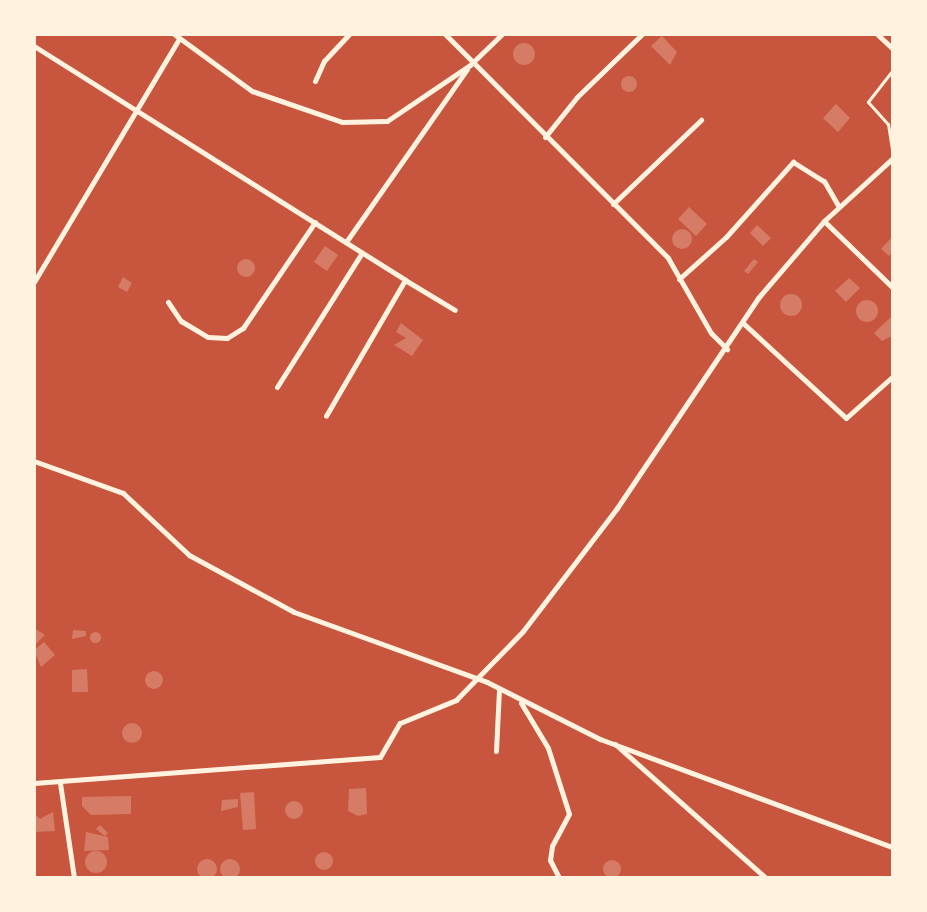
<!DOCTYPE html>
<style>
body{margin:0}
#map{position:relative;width:927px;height:912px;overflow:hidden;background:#c8553d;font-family:"Roboto Condensed",sans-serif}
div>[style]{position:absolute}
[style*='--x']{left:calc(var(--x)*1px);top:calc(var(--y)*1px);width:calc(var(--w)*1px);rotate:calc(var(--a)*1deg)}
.building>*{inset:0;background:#d67c66}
.round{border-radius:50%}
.service>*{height:3px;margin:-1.5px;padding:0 1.5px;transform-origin:1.5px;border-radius:1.5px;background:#fff3e0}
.minor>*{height:5px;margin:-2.5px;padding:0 2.5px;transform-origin:2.5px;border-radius:2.5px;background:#fff3e0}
span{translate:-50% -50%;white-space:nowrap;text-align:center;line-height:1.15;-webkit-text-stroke:4.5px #fff3e0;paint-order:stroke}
.frame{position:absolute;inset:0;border:36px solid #fff3e0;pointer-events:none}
</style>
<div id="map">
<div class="building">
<i style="clip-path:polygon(662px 36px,677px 52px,670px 65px,651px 46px)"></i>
<i class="round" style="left:513px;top:43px;width:22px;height:22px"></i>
<i class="round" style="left:621px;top:76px;width:16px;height:16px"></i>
<i style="clip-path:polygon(836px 104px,850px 118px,838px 132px,823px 118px)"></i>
<i style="clip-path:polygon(689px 207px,707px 224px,696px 236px,678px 219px)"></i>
<i style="clip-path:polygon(757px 225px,771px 238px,763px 246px,750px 233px)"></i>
<i class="round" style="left:672px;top:229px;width:20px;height:20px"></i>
<i style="clip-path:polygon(892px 237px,892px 253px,889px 256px,881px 249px)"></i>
<i style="clip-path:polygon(325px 246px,338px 255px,327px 271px,314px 262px)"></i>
<i class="round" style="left:237px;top:259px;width:18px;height:18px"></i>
<i style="clip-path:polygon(754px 259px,758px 262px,748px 274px,744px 271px)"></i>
<i style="clip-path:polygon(123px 277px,132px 283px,127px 292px,118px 287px)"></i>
<i style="clip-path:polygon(849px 278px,860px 288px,846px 302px,835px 291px)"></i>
<i class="round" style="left:780px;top:294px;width:22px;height:22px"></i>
<i class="round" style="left:856px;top:300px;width:22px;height:22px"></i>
<i style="clip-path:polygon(891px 317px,892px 336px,882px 341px,874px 333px)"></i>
<i style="clip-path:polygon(401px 323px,423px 340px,412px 356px,394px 345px,406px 338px,396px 332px)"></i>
<i style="clip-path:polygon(34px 628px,45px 635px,34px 646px)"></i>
<i style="clip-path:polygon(73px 630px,86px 631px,86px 636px,72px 639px)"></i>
<i class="round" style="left:89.5px;top:631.5px;width:11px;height:11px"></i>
<i style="clip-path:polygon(44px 642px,55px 655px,41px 667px,34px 650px)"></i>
<i style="clip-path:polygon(87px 669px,88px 692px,72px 692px,72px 670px)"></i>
<i class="round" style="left:145px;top:671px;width:18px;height:18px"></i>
<i class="round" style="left:122px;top:723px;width:20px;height:20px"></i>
<i style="clip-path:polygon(366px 788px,367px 814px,358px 816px,348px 811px,349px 789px)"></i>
<i style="clip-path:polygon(254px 792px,256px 829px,243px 830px,240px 793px)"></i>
<i style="clip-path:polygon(131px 796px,131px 814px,91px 815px,82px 806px,82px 797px)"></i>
<i style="clip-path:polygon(238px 799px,238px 807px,221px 811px,222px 800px)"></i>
<i class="round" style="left:285px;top:801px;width:18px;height:18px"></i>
<i style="clip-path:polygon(53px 812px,55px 831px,34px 832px,34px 813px,40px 819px)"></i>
<i style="clip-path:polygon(100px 825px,108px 833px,105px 836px,96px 829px)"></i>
<i style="clip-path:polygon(86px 832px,108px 837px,109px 850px,84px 851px)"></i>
<i class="round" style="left:85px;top:851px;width:22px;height:22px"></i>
<i class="round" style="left:315px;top:852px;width:18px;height:18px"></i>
<i class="round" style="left:220px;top:859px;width:20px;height:20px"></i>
<i class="round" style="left:197px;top:859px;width:20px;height:20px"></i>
<i class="round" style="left:603px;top:860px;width:18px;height:18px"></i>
</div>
<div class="service">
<i style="--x:892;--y:71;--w:39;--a:128"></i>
<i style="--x:868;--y:102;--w:30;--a:48"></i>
<i style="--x:888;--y:124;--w:24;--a:81"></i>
</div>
<div class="minor">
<i style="--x:174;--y:34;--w:97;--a:36.2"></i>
<i style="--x:252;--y:91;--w:95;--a:19"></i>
<i style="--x:342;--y:122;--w:45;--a:-1.3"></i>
<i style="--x:387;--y:121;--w:100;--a:-34"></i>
<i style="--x:470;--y:65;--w:45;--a:-44.1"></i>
<i style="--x:445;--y:34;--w:316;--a:45.1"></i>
<i style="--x:668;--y:258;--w:86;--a:60.2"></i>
<i style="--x:711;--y:333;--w:23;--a:45"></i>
<i style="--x:877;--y:34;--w:21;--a:43"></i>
<i style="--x:34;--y:46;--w:439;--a:32.2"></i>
<i style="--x:405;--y:280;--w:157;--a:120.2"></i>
<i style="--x:315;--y:81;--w:22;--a:-66"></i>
<i style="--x:324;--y:61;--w:37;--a:-47"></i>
<i style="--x:545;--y:137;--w:51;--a:-51.3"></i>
<i style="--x:577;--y:97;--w:91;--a:-44.1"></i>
<i style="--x:613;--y:204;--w:122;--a:-43.7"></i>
<i style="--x:824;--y:221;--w:95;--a:44.1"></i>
<i style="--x:346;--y:242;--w:211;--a:-55"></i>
<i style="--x:679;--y:279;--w:63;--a:-41.8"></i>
<i style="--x:726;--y:237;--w:101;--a:-48.2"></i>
<i style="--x:793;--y:162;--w:36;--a:32"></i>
<i style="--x:824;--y:181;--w:30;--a:60"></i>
<i style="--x:405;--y:280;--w:58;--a:31"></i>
<i style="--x:34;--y:282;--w:283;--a:-59.2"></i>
<i style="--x:168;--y:302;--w:23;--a:56"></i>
<i style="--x:181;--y:321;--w:31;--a:31"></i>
<i style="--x:208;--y:337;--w:19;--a:3"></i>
<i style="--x:227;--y:338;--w:19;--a:-32"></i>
<i style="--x:243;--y:328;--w:128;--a:-55.8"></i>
<i style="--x:743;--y:323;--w:140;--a:42.7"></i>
<i style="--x:846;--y:418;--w:62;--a:-41.7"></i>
<i style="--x:277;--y:387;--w:157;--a:-57.7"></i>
<i style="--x:34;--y:461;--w:95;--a:19.8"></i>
<i style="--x:123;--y:493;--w:91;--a:43.2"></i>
<i style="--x:189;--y:555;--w:119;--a:28.5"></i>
<i style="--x:294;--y:612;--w:205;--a:19.9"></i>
<i style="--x:487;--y:682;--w:127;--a:26.8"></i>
<i style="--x:600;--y:739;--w:311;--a:20.3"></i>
<i style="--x:521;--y:703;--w:52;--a:59"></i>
<i style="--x:548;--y:748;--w:69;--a:72.3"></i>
<i style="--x:569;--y:814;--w:36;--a:118"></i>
<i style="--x:552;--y:846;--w:14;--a:98"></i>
<i style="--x:550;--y:860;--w:20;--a:63"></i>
<i style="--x:615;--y:744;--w:202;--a:41.6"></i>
<i style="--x:496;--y:751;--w:61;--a:-87.2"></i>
<i style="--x:34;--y:783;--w:347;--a:-4.3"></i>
<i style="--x:380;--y:757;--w:39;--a:-60"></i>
<i style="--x:400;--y:723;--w:61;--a:-22.3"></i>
<i style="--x:456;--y:700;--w:96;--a:-45.8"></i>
<i style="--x:523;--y:631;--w:155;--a:-52.6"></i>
<i style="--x:617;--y:508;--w:253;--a:-56.1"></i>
<i style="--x:758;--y:298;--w:101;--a:-49.4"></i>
<i style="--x:824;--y:221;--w:92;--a:-42.4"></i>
<i style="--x:60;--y:783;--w:96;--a:81.6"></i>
</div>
<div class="frame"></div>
</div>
